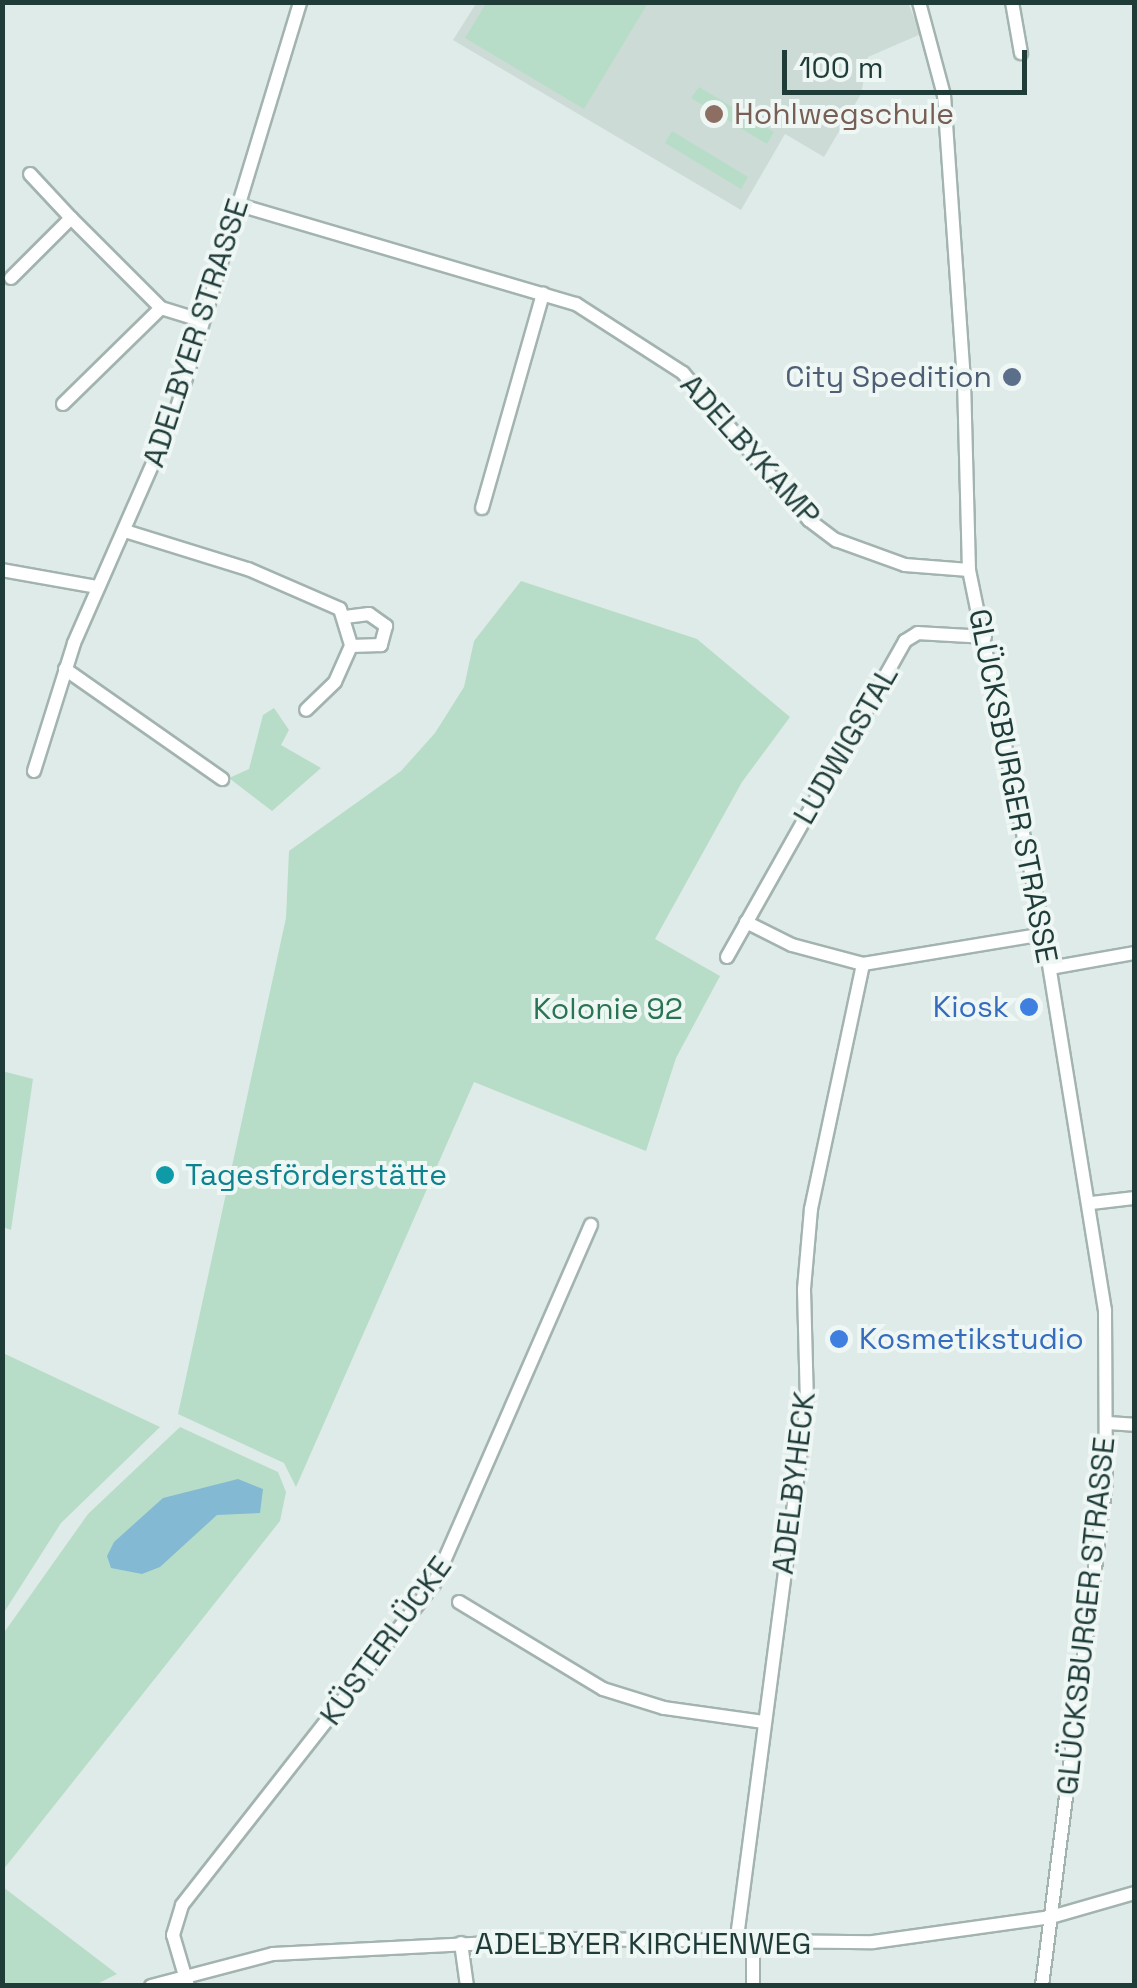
<!DOCTYPE html>
<meta charset="utf-8">
<style>
body{margin:0}
#map{position:relative;width:1137px;height:1988px;overflow:hidden;background:#dfebe8;font-family:"Space Grotesk",sans-serif}
div>[style]{position:absolute}
[style*='--x']{left:calc(var(--x)*1px);top:calc(var(--y)*1px);width:calc(var(--w)*1px);rotate:calc(var(--a)*1deg)}
.built>*{inset:0;background:#cddbd7}
.green>*{inset:0;background:#b7ddc8}
.water>*{inset:0;background:#84b9d3}
.roads{filter:drop-shadow(2px 0 #a2b3b0) drop-shadow(-2px 0 #a2b3b0) drop-shadow(0 2px #a2b3b0) drop-shadow(0 -2px #a2b3b0)}
.minor>*{height:12px;margin:-6px;padding:0 6px;transform-origin:6px;border-radius:6px;background:#fff}
.dots>*{width:28px;height:28px;translate:-50% -50%;box-sizing:border-box;border:5px solid #eff7f5;border-radius:50%}
span{translate:-50% -50%;white-space:nowrap;text-align:center;line-height:1.15;-webkit-text-stroke:8px #eff7f5;paint-order:stroke}
.education-label{font-size:30px;color:#785e54}
.left{translate:0 -50%;text-align:left}
.street-label{font-size:30px;color:#1f3c39}
.service-label{font-size:30px;color:#4e5e75}
.right{translate:-100% -50%;text-align:right}
.shop-label{font-size:30px;color:#366cbe}
.park-label{font-size:30px;color:#287453}
.culture-label{font-size:30px;color:#0d838f}
.frame{position:absolute;inset:0;border:5px solid #1f3c39;pointer-events:none}
.scale{position:absolute;left:782px;top:50px;width:245px;height:45px;box-sizing:border-box;border:5px solid #1f3c39;border-top:0;padding-left:12px;font-size:30px;line-height:35px;white-space:nowrap;color:#1f3c39;-webkit-text-stroke:8px #eff7f5;paint-order:stroke}
</style>
<div id="map">
<div class="built">
<i style="clip-path:polygon(477px 2px,908px 3px,921px 34px,868px 57px,861px 94px,824px 157px,785px 134px,741px 210px,453px 40px)"></i>
</div>
<div class="green">
<i style="clip-path:polygon(487px 2px,648px 2px,648px 3px,584px 109px,465px 38px)"></i>
<i style="clip-path:polygon(699px 87px,774px 132px,767px 144px,691px 98px)"></i>
<i style="clip-path:polygon(672px 131px,748px 177px,741px 189px,665px 143px)"></i>
<i style="clip-path:polygon(521px 581px,697px 639px,790px 717px,742px 782px,655px 939px,720px 976px,676px 1058px,646px 1151px,474px 1082px,296px 1487px,284px 1463px,178px 1414px,286px 918px,289px 851px,401px 771px,435px 733px,464px 687px,474px 641px)"></i>
<i style="clip-path:polygon(274px 708px,289px 730px,281px 745px,321px 768px,272px 811px,229px 778px,249px 769px,263px 715px)"></i>
<i style="clip-path:polygon(2px 1071px,33px 1079px,11px 1230px,3px 1227px)"></i>
<i style="clip-path:polygon(3px 1353px,160px 1427px,61px 1523px,3px 1614px)"></i>
<i style="clip-path:polygon(180px 1427px,278px 1472px,286px 1492px,280px 1521px,3px 1870px,3px 1634px,88px 1514px)"></i>
<i style="clip-path:polygon(2px 1887px,3px 1887px,117px 1974px,95px 1985px,3px 1985px)"></i>
</div>
<div class="water">
<i style="clip-path:polygon(238px 1479px,263px 1489px,260px 1513px,217px 1515px,160px 1567px,142px 1574px,111px 1568px,107px 1556px,114px 1542px,163px 1498px)"></i>
</div>
<div class="roads">
<div class="minor">
<i style="--x:919;--y:2;--w:96;--a:75"></i>
<i style="--x:944;--y:95;--w:286;--a:86"></i>
<i style="--x:964;--y:380;--w:190;--a:88.5"></i>
<i style="--x:969;--y:570;--w:372;--a:78.4"></i>
<i style="--x:1044;--y:934;--w:381;--a:80.8"></i>
<i style="--x:1105;--y:1310;--w:172;--a:89.7"></i>
<i style="--x:1106;--y:1482;--w:508;--a:97.24"></i>
<i style="--x:1012;--y:2;--w:52;--a:80"></i>
<i style="--x:239;--y:205;--w:351;--a:16.4"></i>
<i style="--x:576;--y:304;--w:127;--a:32.8"></i>
<i style="--x:683;--y:373;--w:194;--a:49.4"></i>
<i style="--x:809;--y:520;--w:34;--a:37"></i>
<i style="--x:836;--y:540;--w:73;--a:19.9"></i>
<i style="--x:905;--y:565;--w:64;--a:4.5"></i>
<i style="--x:71;--y:218;--w:127;--a:45"></i>
<i style="--x:161;--y:308;--w:44;--a:17.2"></i>
<i style="--x:11;--y:278;--w:85;--a:-45"></i>
<i style="--x:71;--y:218;--w:60;--a:-133"></i>
<i style="--x:63;--y:404;--w:137;--a:-44.4"></i>
<i style="--x:482;--y:508;--w:223;--a:-74.1"></i>
<i style="--x:125;--y:531;--w:129;--a:17.2"></i>
<i style="--x:248;--y:569;--w:100;--a:23.5"></i>
<i style="--x:340;--y:609;--w:39;--a:73"></i>
<i style="--x:351;--y:646;--w:39;--a:114"></i>
<i style="--x:335;--y:682;--w:40;--a:136"></i>
<i style="--x:2;--y:570;--w:97;--a:10.1"></i>
<i style="--x:345;--y:617;--w:24;--a:-7"></i>
<i style="--x:369;--y:614;--w:21;--a:35"></i>
<i style="--x:386;--y:626;--w:20;--a:105"></i>
<i style="--x:381;--y:645;--w:30;--a:178"></i>
<i style="--x:65;--y:669;--w:192;--a:35"></i>
<i style="--x:34;--y:771;--w:134;--a:-72.6"></i>
<i style="--x:74;--y:643;--w:253;--a:-66.3"></i>
<i style="--x:176;--y:411;--w:427;--a:-73.1"></i>
<i style="--x:746;--y:922;--w:51;--a:26.6"></i>
<i style="--x:792;--y:945;--w:73;--a:15"></i>
<i style="--x:863;--y:964;--w:183;--a:-9.4"></i>
<i style="--x:727;--y:957;--w:363;--a:-60.6"></i>
<i style="--x:905;--y:641;--w:15;--a:-32"></i>
<i style="--x:918;--y:633;--w:67;--a:3.4"></i>
<i style="--x:1050;--y:968;--w:85;--a:-10.1"></i>
<i style="--x:1091;--y:1203;--w:43;--a:-6.6"></i>
<i style="--x:1108;--y:1423;--w:26;--a:4"></i>
<i style="--x:459;--y:1602;--w:168;--a:31.1"></i>
<i style="--x:603;--y:1689;--w:64;--a:17.3"></i>
<i style="--x:664;--y:1708;--w:100;--a:8"></i>
<i style="--x:461;--y:1943;--w:43;--a:82.1"></i>
<i style="--x:736;--y:1945;--w:546;--a:-82.52"></i>
<i style="--x:807;--y:1404;--w:115;--a:-91.5"></i>
<i style="--x:804;--y:1289;--w:80;--a:-85"></i>
<i style="--x:811;--y:1209;--w:250;--a:-78"></i>
<i style="--x:753;--y:1946;--w:40;--a:90"></i>
<i style="--x:151;--y:1986;--w:126;--a:-14.7"></i>
<i style="--x:273;--y:1954;--w:294;--a:-2.9"></i>
<i style="--x:567;--y:1939;--w:306;--a:0.6"></i>
<i style="--x:873;--y:1942;--w:180;--a:-8"></i>
<i style="--x:1051;--y:1917;--w:86;--a:-16.1"></i>
<i style="--x:188;--y:1986;--w:53;--a:-106.4"></i>
<i style="--x:173;--y:1935;--w:31;--a:-73"></i>
<i style="--x:182;--y:1905;--w:408;--a:-51.9"></i>
<i style="--x:434;--y:1584;--w:392;--a:-66.4"></i>
</div>
</div>
<div class="dots">
<i style="left:714px;top:114px;background:#8d6e63"></i>
<i style="left:1012px;top:377px;background:#5c6f8a"></i>
<i style="left:1029px;top:1007px;background:#3f7fe0"></i>
<i style="left:165px;top:1175px;background:#0f9aa8"></i>
<i style="left:839px;top:1339px;background:#3f7fe0"></i>
</div>
<div class="education-label">
<span class="left" style="left:734px;top:114px">Hohlwegschule</span>
</div>
<div class="street-label">
<span style="left:196px;top:333px;rotate:-72deg">ADELBYER STRASSE</span>
<span style="left:750px;top:450px;rotate:48deg">ADELBYKAMP</span>
<span style="left:846px;top:745px;rotate:-60deg">LUDWIGSTAL</span>
<span style="left:1013px;top:786px;rotate:79deg">GLÜCKSBURGER STRASSE</span>
<span style="left:794px;top:1483px;rotate:-83deg">ADELBYHECK</span>
<span style="left:1086px;top:1616px;rotate:-84deg">GLÜCKSBURGER STRASSE</span>
<span style="left:386px;top:1641px;rotate:-54deg">KÜSTERLÜCKE</span>
<span style="left:643px;top:1944px">ADELBYER KIRCHENWEG</span>
</div>
<div class="service-label">
<span class="right" style="left:992px;top:377px">City Spedition</span>
</div>
<div class="shop-label">
<span class="right" style="left:1009px;top:1007px">Kiosk</span>
<span class="left" style="left:859px;top:1339px">Kosmetikstudio</span>
</div>
<div class="park-label">
<span style="left:608px;top:1009px">Kolonie 92</span>
</div>
<div class="culture-label">
<span class="left" style="left:185px;top:1175px">Tagesförderstätte</span>
</div>
<div class="frame"></div>
<div class="scale">100 m</div>
</div>
